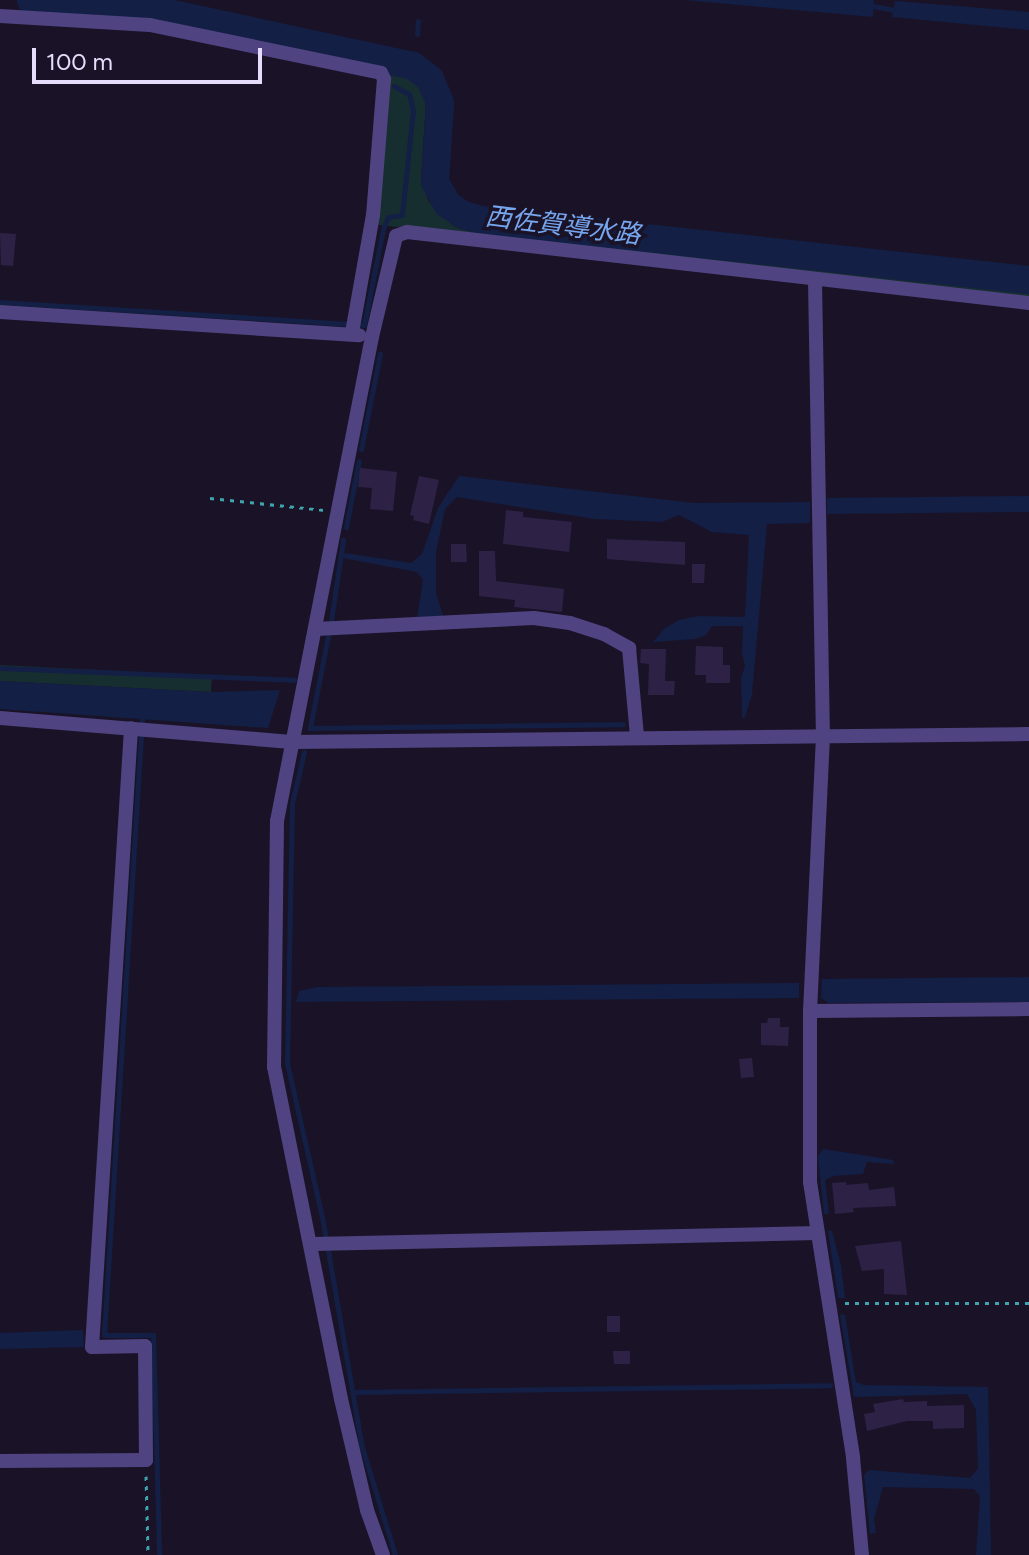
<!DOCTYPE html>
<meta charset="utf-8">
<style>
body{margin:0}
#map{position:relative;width:1029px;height:1555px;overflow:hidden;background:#1a1327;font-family:Figtree,"Noto Sans JP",sans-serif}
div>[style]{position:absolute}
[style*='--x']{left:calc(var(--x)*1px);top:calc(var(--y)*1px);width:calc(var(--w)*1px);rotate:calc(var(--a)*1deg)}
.green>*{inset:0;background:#172e31}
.water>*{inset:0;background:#131f45}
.stream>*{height:5px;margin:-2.5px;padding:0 2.5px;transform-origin:2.5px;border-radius:2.5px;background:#131f45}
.river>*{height:28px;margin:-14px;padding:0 14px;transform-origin:14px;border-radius:14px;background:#131f45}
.building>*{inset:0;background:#2e2146}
.path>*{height:3px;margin-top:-1.5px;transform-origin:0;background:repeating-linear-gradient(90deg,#3fa4ae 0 4px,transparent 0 10px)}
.minor>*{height:14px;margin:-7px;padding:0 7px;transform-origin:7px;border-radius:7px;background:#4f4481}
span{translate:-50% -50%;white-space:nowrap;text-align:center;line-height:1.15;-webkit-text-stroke:7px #1a1327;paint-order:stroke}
.water-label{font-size:26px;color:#77a6ef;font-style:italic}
.scale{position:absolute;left:32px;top:48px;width:230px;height:36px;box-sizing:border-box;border:4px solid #e5ddfb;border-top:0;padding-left:10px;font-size:24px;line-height:28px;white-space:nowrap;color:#e5ddfb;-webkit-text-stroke:6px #1a1327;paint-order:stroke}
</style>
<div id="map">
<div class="green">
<i style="clip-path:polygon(391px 70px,415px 77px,426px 101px,421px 179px,429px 202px,455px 224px,1029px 288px,1029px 297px,378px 225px)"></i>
<i style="clip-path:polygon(0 665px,212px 676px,211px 692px,0 681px)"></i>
</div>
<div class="water">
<i style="clip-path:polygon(685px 0,874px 0,873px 17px)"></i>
<i style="clip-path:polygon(895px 1px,1029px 12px,1029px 30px,892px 17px)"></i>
<i style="clip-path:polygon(459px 476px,694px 503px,810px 502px,810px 523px,767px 524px,752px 694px,745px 717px,742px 719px,741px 678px,745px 666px,742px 653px,743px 626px,712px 626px,706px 635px,695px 639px,653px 642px,664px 629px,679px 620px,699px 616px,745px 617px,749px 535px,712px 532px,679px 515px,662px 522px,595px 519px,457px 497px,445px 509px,436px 552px,436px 593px,443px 616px,417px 618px,423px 580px,417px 572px,343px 558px,345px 553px,411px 563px,422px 554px,438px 508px)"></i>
<i style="clip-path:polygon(1029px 496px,1029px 512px,827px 514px,827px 498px)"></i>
<i style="clip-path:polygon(0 681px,211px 692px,280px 690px,268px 728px,0 709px)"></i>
<i style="clip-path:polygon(1029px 977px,1029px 1002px,829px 1003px,821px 998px,822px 979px)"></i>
<i style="clip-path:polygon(799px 983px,799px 998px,296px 1002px,299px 991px,317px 987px)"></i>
<i style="clip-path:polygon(823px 1149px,893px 1160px,894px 1164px,867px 1162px,863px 1174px,833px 1176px,825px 1180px,829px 1214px,824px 1214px,818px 1156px)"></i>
<i style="clip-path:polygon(828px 1231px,832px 1231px,841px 1265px,845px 1298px,838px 1298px)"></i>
<i style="clip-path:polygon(840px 1314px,845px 1315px,856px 1382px,864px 1385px,988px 1387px,991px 1555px,976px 1555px,980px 1496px,974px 1489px,883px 1487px,874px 1519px,876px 1533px,870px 1534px,864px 1475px,869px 1470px,970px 1478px,978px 1469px,976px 1410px,967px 1394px,854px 1397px)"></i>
<i style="clip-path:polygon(83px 1330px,84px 1347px,0 1349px,0 1333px)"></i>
</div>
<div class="stream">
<i style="--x:873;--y:6;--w:20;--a:11"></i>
<i style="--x:417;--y:34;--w:13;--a:-86"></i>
<i style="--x:413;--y:66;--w:13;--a:-81"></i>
<i style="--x:0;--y:302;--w:365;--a:3.6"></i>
<i style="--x:364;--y:325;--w:98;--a:-78.8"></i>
<i style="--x:383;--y:229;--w:13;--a:-67"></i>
<i style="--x:388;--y:217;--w:14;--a:-8"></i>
<i style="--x:402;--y:215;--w:105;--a:-84"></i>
<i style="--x:413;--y:111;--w:17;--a:-103"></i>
<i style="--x:409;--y:94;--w:17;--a:-152"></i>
<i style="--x:361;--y:449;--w:97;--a:-78.7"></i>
<i style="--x:346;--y:527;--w:67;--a:-78.9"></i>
<i style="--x:331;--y:621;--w:82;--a:-81.6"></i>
<i style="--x:328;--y:636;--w:94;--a:101.1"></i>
<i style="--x:310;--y:728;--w:313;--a:-0.7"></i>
<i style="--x:0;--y:668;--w:294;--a:2.3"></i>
<i style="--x:142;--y:719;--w:617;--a:93.53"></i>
<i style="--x:104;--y:1335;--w:49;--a:0"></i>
<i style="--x:153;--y:1335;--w:220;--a:88.4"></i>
<i style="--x:304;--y:752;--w:52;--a:103.2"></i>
<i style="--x:292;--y:803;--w:260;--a:91.1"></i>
<i style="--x:287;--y:1063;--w:163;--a:77.2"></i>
<i style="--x:323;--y:1222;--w:228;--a:80.2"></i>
<i style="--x:362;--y:1447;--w:113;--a:73"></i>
<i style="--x:353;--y:1392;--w:477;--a:-0.8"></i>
</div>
<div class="river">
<i style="--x:31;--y:0;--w:119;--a:4.3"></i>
<i style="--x:150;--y:9;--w:269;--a:12.2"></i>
<i style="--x:413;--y:66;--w:21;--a:37"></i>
<i style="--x:430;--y:79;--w:26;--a:67"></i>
<i style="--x:440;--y:103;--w:79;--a:93.6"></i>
<i style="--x:435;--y:182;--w:25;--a:61"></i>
<i style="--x:447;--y:204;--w:19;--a:35"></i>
<i style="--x:463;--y:215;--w:20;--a:15"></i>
<i style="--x:482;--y:220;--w:550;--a:6.26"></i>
</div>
<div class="building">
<i style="clip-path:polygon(0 233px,16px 234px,13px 266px,1px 265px)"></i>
<i style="clip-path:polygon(360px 468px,397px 472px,393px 511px,370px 509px,372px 488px,358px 487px)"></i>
<i style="clip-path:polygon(419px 476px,439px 480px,429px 524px,413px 520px,414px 516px,410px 515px)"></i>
<i style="clip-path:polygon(506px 510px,523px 512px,523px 517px,572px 522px,569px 552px,503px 544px)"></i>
<i style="clip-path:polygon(607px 539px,685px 542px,685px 565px,607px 559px)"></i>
<i style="clip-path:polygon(451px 544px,466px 544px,467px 562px,451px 562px)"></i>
<i style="clip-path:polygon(479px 551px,495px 551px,496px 581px,564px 589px,562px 612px,514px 607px,515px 600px,479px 596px)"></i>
<i style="clip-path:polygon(692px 564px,705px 564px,704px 583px,692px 583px)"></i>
<i style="clip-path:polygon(696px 646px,723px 647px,723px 665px,730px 665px,730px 683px,706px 683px,706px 675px,695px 675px)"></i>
<i style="clip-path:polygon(641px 649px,666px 649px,665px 681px,675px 681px,674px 695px,648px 695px,649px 664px,640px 663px)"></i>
<i style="clip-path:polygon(768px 1018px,780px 1018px,780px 1027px,789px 1027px,788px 1046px,761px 1045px,761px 1023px,767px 1023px)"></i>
<i style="clip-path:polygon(752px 1058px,754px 1077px,741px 1078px,739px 1059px)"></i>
<i style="clip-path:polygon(846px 1182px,846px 1185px,868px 1183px,869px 1190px,894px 1187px,896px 1206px,853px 1208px,854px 1212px,835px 1214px,832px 1183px)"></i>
<i style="clip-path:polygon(901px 1241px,907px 1295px,884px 1294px,884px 1269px,862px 1271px,855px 1246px)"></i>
<i style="clip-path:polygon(607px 1316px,620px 1316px,620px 1332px,607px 1332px)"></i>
<i style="clip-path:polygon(613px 1351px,630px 1351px,630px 1364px,614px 1364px)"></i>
<i style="clip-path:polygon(903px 1399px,904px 1402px,927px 1401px,927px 1406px,964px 1405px,964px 1428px,933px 1429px,933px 1421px,907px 1421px,867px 1431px,864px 1414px,875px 1412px,873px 1404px)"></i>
</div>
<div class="path">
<i style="--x:210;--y:498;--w:116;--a:6"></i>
<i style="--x:845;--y:1303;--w:184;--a:0"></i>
<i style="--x:146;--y:1476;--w:79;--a:88.5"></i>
</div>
<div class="minor">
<i style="--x:0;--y:16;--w:150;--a:3.4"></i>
<i style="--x:150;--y:25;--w:236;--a:11.7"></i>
<i style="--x:381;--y:73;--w:7;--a:63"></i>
<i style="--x:384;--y:79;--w:136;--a:94.6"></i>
<i style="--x:373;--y:215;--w:120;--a:100.1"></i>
<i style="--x:815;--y:281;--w:455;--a:89"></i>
<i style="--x:823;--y:736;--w:275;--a:92.7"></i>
<i style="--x:810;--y:1011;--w:171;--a:90"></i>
<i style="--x:810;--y:1182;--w:279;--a:81.1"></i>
<i style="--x:853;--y:1458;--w:97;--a:84.7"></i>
<i style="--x:0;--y:312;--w:360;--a:3.7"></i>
<i style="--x:316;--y:629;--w:218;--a:-2.9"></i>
<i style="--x:534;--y:618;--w:36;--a:8"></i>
<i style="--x:570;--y:623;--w:36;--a:18"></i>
<i style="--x:604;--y:634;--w:29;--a:29"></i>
<i style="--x:629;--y:648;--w:88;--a:84.8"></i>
<i style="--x:0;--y:718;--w:292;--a:4.7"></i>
<i style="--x:291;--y:742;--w:738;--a:-0.62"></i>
<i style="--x:810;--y:1011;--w:219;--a:-0.5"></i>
<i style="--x:313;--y:1244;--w:504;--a:-1.25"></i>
<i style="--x:0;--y:1461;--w:146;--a:-0.4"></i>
<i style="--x:146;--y:1460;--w:114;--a:-90.5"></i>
<i style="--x:145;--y:1346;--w:53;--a:178.9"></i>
<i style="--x:92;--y:1347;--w:620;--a:-86.39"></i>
<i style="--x:383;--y:1555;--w:48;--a:-109.6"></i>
<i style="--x:367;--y:1510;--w:114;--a:-103.2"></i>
<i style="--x:341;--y:1399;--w:339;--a:-101.4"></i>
<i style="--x:274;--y:1067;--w:246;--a:-89.3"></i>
<i style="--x:277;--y:821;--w:493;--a:-78.9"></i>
<i style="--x:372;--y:337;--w:104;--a:-76.6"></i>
<i style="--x:396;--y:236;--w:12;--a:-20"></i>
<i style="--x:407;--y:232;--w:626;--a:6.51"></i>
</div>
<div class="water-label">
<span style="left:563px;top:226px;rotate:7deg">西佐賀導水路</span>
</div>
<div class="scale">100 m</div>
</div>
